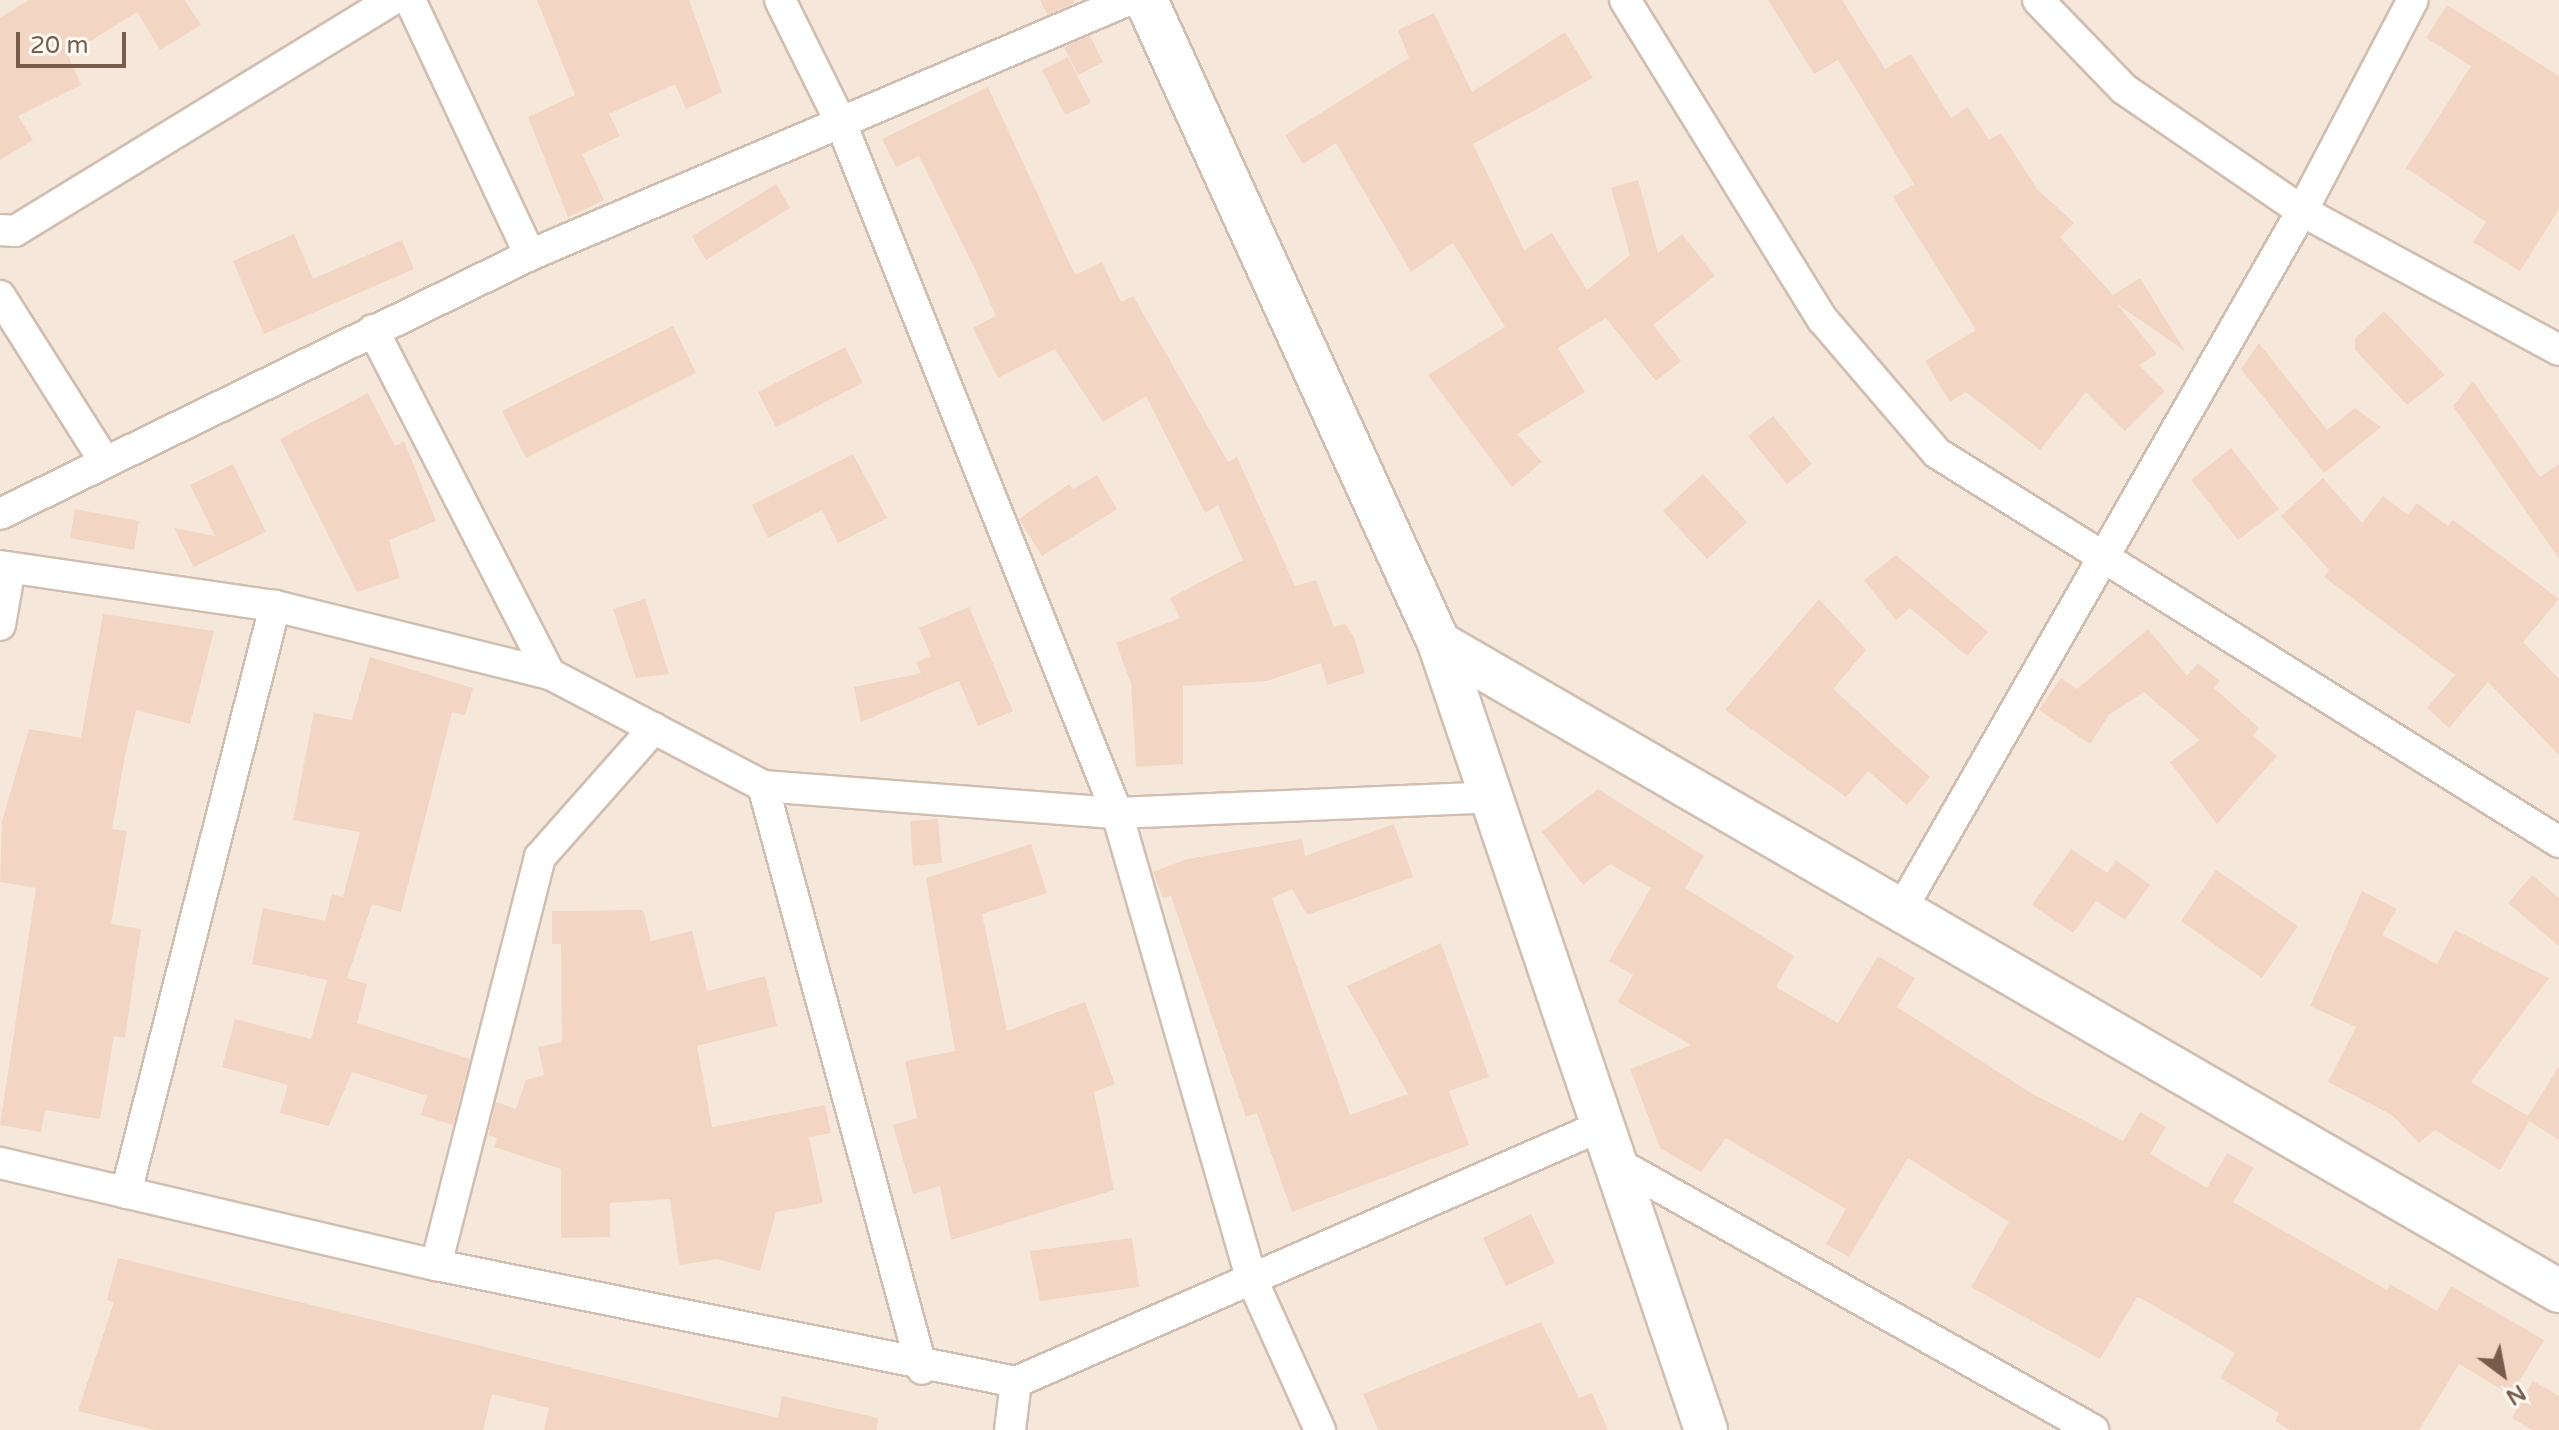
<!DOCTYPE html>
<style>
body{margin:0}
#map{position:relative;width:2559px;height:1430px;overflow:hidden;background:#fdf6ec;font-family:"Varela Round",sans-serif}
div>[style]{position:absolute}
[style*='--x']{left:calc(var(--x)*1px);top:calc(var(--y)*1px);width:calc(var(--w)*1px);rotate:calc(var(--a)*1deg)}
.residential>*{inset:0;background:#f5e8da}
.building>*{inset:0;background:#f3d5c3}
.roads{filter:drop-shadow(2px 0 #d1beb0) drop-shadow(-2px 0 #d1beb0) drop-shadow(0 2px #d1beb0) drop-shadow(0 -2px #d1beb0)}
.street>*{height:30px;margin:-15px;padding:0 15px;transform-origin:15px;border-radius:15px;background:#fff}
.secondary>*{height:42px;margin:-21px;padding:0 21px;transform-origin:21px;border-radius:21px;background:#fff}
span{translate:-50% -50%;white-space:nowrap;text-align:center;line-height:1.15;-webkit-text-stroke:6px #fffaf3;paint-order:stroke}
.north{position:absolute;left:2463px;top:1334px;width:80px;height:80px;-webkit-text-stroke:6px #fffaf3;paint-order:stroke;rotate:148deg;font-size:22px;font-weight:700;line-height:32px;text-align:center;color:#7a5c4d}
.north::after{content:'';display:block;margin:auto;width:28px;height:36px;background:#7a5c4d;clip-path:polygon(50% 0,100% 100%,50% 72%,0 100%)}
.scale{position:absolute;left:16px;top:32px;width:110px;height:36px;box-sizing:border-box;border:4px solid #7a5c4d;border-top:0;padding-left:10px;font-size:24px;line-height:28px;white-space:nowrap;color:#7a5c4d;-webkit-text-stroke:6px #fffaf3;paint-order:stroke}
</style>
<div id="map">
<div class="residential">
<i style="clip-path:polygon(0 0,2559px 0,2559px 1430px,0 1430px)"></i>
</div>
<div class="building">
<i style="clip-path:polygon(29px 0,185px 0,201px 25px,160px 50px,137px 12px,68px 55px,81px 85px,18px 116px,33px 140px,0 160px,0 18px)"></i>
<i style="clip-path:polygon(537px 0,689px 0,722px 92px,686px 109px,675px 84px,609px 114px,620px 136px,582px 154px,604px 200px,568px 217px,528px 117px,575px 95px)"></i>
<i style="clip-path:polygon(1040px 0,1073px 0,1074px 3px,1047px 15px)"></i>
<i style="clip-path:polygon(1768px 0,1842px 0,1885px 69px,1911px 54px,1951px 118px,1968px 107px,1989px 140px,2001px 133px,2037px 189px,2074px 223px,2060px 237px,2113px 295px,2140px 278px,2185px 351px,2117px 304px,2157px 354px,2139px 365px,2165px 391px,2125px 431px,2086px 392px,2040px 450px,1966px 392px,1950px 402px,1925px 361px,1976px 330px,1893px 197px,1914px 184px,1838px 60px,1814px 74px)"></i>
<i style="clip-path:polygon(2447px 5px,2559px 76px,2559px 209px,2520px 271px,2473px 242px,2486px 222px,2406px 168px,2471px 66px,2426px 38px)"></i>
<i style="clip-path:polygon(1434px 13px,1472px 92px,1565px 32px,1593px 78px,1473px 144px,1524px 250px,1552px 233px,1587px 290px,1630px 255px,1611px 188px,1638px 180px,1658px 253px,1682px 234px,1715px 276px,1653px 325px,1681px 361px,1656px 381px,1606px 318px,1558px 348px,1585px 392px,1517px 434px,1542px 462px,1512px 487px,1428px 375px,1505px 327px,1453px 243px,1411px 272px,1336px 143px,1303px 164px,1285px 135px,1409px 58px,1398px 30px)"></i>
<i style="clip-path:polygon(1090px 36px,1103px 62px,1078px 75px,1064px 47px)"></i>
<i style="clip-path:polygon(1068px 57px,1091px 103px,1065px 115px,1042px 70px)"></i>
<i style="clip-path:polygon(988px 87px,1075px 275px,1102px 262px,1121px 302px,1133px 296px,1228px 462px,1237px 457px,1295px 586px,1316px 580px,1334px 627px,1345px 624px,1354px 637px,1365px 673px,1327px 685px,1321px 663px,1267px 681px,1183px 686px,1183px 764px,1136px 767px,1131px 683px,1116px 643px,1180px 618px,1170px 598px,1243px 560px,1218px 505px,1205px 513px,1146px 396px,1103px 422px,1055px 349px,998px 378px,973px 328px,996px 316px,976px 271px,919px 156px,896px 167px,882px 139px)"></i>
<i style="clip-path:polygon(776px 184px,790px 208px,706px 260px,692px 236px)"></i>
<i style="clip-path:polygon(294px 234px,313px 279px,402px 240px,414px 269px,264px 334px,233px 261px)"></i>
<i style="clip-path:polygon(2384px 311px,2445px 375px,2407px 405px,2355px 350px,2355px 339px)"></i>
<i style="clip-path:polygon(673px 326px,696px 373px,526px 458px,502px 411px)"></i>
<i style="clip-path:polygon(2259px 343px,2327px 430px,2355px 408px,2381px 427px,2324px 473px,2241px 369px)"></i>
<i style="clip-path:polygon(845px 347px,863px 383px,776px 427px,758px 392px)"></i>
<i style="clip-path:polygon(2473px 381px,2540px 477px,2559px 464px,2559px 559px,2453px 406px)"></i>
<i style="clip-path:polygon(368px 393px,395px 446px,404px 441px,436px 521px,389px 540px,400px 578px,357px 592px,280px 439px)"></i>
<i style="clip-path:polygon(1773px 416px,1812px 464px,1787px 484px,1748px 436px)"></i>
<i style="clip-path:polygon(2231px 448px,2279px 509px,2238px 540px,2191px 480px)"></i>
<i style="clip-path:polygon(853px 454px,887px 518px,838px 543px,822px 510px,768px 538px,752px 505px)"></i>
<i style="clip-path:polygon(233px 464px,266px 532px,194px 567px,174px 528px,215px 536px,190px 485px)"></i>
<i style="clip-path:polygon(1703px 474px,1747px 522px,1707px 559px,1663px 511px)"></i>
<i style="clip-path:polygon(1097px 475px,1117px 509px,1042px 556px,1019px 519px,1069px 484px,1073px 489px)"></i>
<i style="clip-path:polygon(2323px 478px,2362px 523px,2383px 496px,2408px 515px,2417px 503px,2448px 526px,2453px 520px,2559px 599px,2523px 642px,2559px 679px,2559px 755px,2488px 682px,2449px 728px,2427px 708px,2455px 675px,2324px 577px,2329px 570px,2281px 516px)"></i>
<i style="clip-path:polygon(75px 509px,139px 521px,134px 550px,70px 538px)"></i>
<i style="clip-path:polygon(1896px 555px,1988px 632px,1967px 656px,1910px 608px,1896px 620px,1864px 580px)"></i>
<i style="clip-path:polygon(645px 599px,669px 674px,636px 678px,613px 609px)"></i>
<i style="clip-path:polygon(1819px 599px,1866px 650px,1833px 689px,1930px 777px,1907px 805px,1868px 771px,1846px 797px,1725px 710px)"></i>
<i style="clip-path:polygon(969px 607px,1013px 711px,978px 726px,959px 681px,861px 722px,854px 687px,921px 673px,916px 662px,931px 656px,919px 628px)"></i>
<i style="clip-path:polygon(103px 614px,214px 631px,190px 724px,136px 710px,125px 756px,112px 829px,127px 831px,111px 924px,141px 929px,125px 1038px,114px 1036px,100px 1119px,45px 1110px,41px 1132px,0 1125px,36px 888px,0 882px,2px 821px,29px 729px,81px 738px)"></i>
<i style="clip-path:polygon(2148px 629px,2187px 676px,2198px 663px,2220px 681px,2214px 688px,2259px 728px,2253px 736px,2277px 756px,2217px 824px,2170px 762px,2200px 740px,2144px 692px,2109px 715px,2090px 744px,2039px 710px,2061px 678px,2077px 689px)"></i>
<i style="clip-path:polygon(370px 657px,473px 688px,465px 715px,452px 712px,401px 912px,372px 904px,347px 978px,367px 984px,357px 1023px,470px 1059px,453px 1125px,421px 1115px,427px 1096px,352px 1072px,329px 1126px,280px 1113px,288px 1085px,222px 1067px,235px 1019px,311px 1039px,327px 980px,252px 964px,263px 908px,325px 921px,332px 894px,343px 897px,360px 832px,293px 820px,314px 713px,352px 720px)"></i>
<i style="clip-path:polygon(1598px 789px,1704px 856px,1685px 888px,1794px 956px,1776px 987px,1838px 1023px,1878px 956px,1915px 978px,1897px 1007px,2031px 1093px,2123px 1141px,2140px 1112px,2166px 1127px,2150px 1154px,2207px 1188px,2227px 1153px,2254px 1168px,2233px 1202px,2387px 1290px,2390px 1284px,2437px 1311px,2451px 1286px,2544px 1340px,2511px 1395px,2459px 1364px,2419px 1430px,2290px 1430px,2275px 1421px,2279px 1413px,2220px 1378px,2235px 1353px,2144px 1300px,2137px 1297px,2100px 1359px,1971px 1287px,2009px 1222px,1908px 1158px,1849px 1257px,1826px 1244px,1846px 1209px,1726px 1138px,1701px 1172px,1660px 1148px,1630px 1069px,1691px 1045px,1618px 1002px,1633px 975px,1609px 961px,1651px 888px,1610px 864px,1583px 885px,1542px 832px)"></i>
<i style="clip-path:polygon(938px 819px,942px 863px,913px 866px,910px 821px)"></i>
<i style="clip-path:polygon(1394px 824px,1413px 877px,1307px 915px,1292px 889px,1272px 898px,1350px 1115px,1408px 1094px,1347px 986px,1441px 943px,1489px 1077px,1449px 1091px,1469px 1145px,1292px 1212px,1257px 1113px,1246px 1117px,1171px 896px,1163px 898px,1153px 872px,1187px 859px,1302px 839px,1305px 856px)"></i>
<i style="clip-path:polygon(1031px 844px,1047px 893px,982px 914px,1007px 1031px,1085px 1002px,1115px 1084px,1094px 1092px,1114px 1190px,951px 1240px,940px 1186px,913px 1194px,893px 1125px,917px 1118px,905px 1061px,955px 1051px,926px 878px)"></i>
<i style="clip-path:polygon(2071px 849px,2107px 873px,2116px 860px,2150px 885px,2125px 920px,2096px 901px,2073px 933px,2032px 905px)"></i>
<i style="clip-path:polygon(2216px 870px,2298px 926px,2262px 978px,2181px 921px)"></i>
<i style="clip-path:polygon(2532px 875px,2559px 898px,2559px 946px,2508px 903px)"></i>
<i style="clip-path:polygon(2362px 891px,2397px 909px,2382px 935px,2437px 964px,2455px 930px,2549px 978px,2471px 1082px,2528px 1116px,2559px 1066px,2559px 1140px,2529px 1121px,2500px 1170px,2435px 1130px,2419px 1143px,2392px 1115px,2328px 1082px,2356px 1027px,2310px 1006px)"></i>
<i style="clip-path:polygon(643px 910px,651px 941px,692px 931px,707px 991px,765px 976px,777px 1026px,697px 1046px,712px 1127px,825px 1105px,831px 1133px,809px 1137px,823px 1203px,776px 1212px,760px 1271px,717px 1259px,679px 1265px,670px 1199px,610px 1203px,610px 1237px,561px 1238px,561px 1169px,494px 1147px,497px 1138px,488px 1135px,496px 1102px,516px 1109px,526px 1080px,544px 1075px,538px 1047px,562px 1042px,561px 944px,552px 944px,552px 911px)"></i>
<i style="clip-path:polygon(1531px 1214px,1555px 1263px,1506px 1286px,1483px 1238px)"></i>
<i style="clip-path:polygon(1132px 1238px,1139px 1287px,1040px 1301px,1030px 1251px)"></i>
<i style="clip-path:polygon(118px 1258px,778px 1418px,782px 1396px,878px 1418px,877px 1430px,544px 1430px,549px 1408px,492px 1394px,483px 1430px,154px 1430px,78px 1411px,114px 1302px,107px 1300px)"></i>
<i style="clip-path:polygon(1541px 1322px,1579px 1398px,1592px 1393px,1608px 1430px,1378px 1430px,1363px 1394px)"></i>
<i style="clip-path:polygon(2533px 1381px,2559px 1396px,2559px 1430px,2532px 1430px,2512px 1418px)"></i>
</div>
<div class="roads">
<div class="street">
<i style="--x:410;--y:0;--w:282;--a:64.8"></i>
<i style="--x:780;--y:0;--w:137;--a:63.6"></i>
<i style="--x:841;--y:123;--w:743;--a:68.2"></i>
<i style="--x:1117;--y:813;--w:481;--a:73.9"></i>
<i style="--x:1250;--y:1275;--w:170;--a:65.7"></i>
<i style="--x:1625;--y:0;--w:376;--a:58.3"></i>
<i style="--x:1823;--y:320;--w:175;--a:49.4"></i>
<i style="--x:1937;--y:453;--w:734;--a:32.02"></i>
<i style="--x:2038;--y:0;--w:124;--a:46"></i>
<i style="--x:2124;--y:89;--w:216;--a:34.4"></i>
<i style="--x:2302;--y:211;--w:292;--a:28.4"></i>
<i style="--x:0;--y:230;--w:15;--a:4"></i>
<i style="--x:15;--y:231;--w:442;--a:-31.5"></i>
<i style="--x:0;--y:296;--w:196;--a:57.7"></i>
<i style="--x:373;--y:330;--w:387;--a:62.8"></i>
<i style="--x:0;--y:514;--w:590;--a:-26.04"></i>
<i style="--x:530;--y:255;--w:650;--a:-23.09"></i>
<i style="--x:0;--y:566;--w:278;--a:8.3"></i>
<i style="--x:275;--y:606;--w:283;--a:13.9"></i>
<i style="--x:550;--y:674;--w:241;--a:27.7"></i>
<i style="--x:763;--y:786;--w:355;--a:4.4"></i>
<i style="--x:1117;--y:813;--w:375;--a:-2.4"></i>
<i style="--x:0;--y:625;--w:58;--a:-80"></i>
<i style="--x:763;--y:786;--w:604;--a:74.74"></i>
<i style="--x:1901;--y:910;--w:806;--a:-60.16"></i>
<i style="--x:2302;--y:211;--w:238;--a:-62.3"></i>
<i style="--x:0;--y:1163;--w:448;--a:13.2"></i>
<i style="--x:436;--y:1265;--w:592;--a:11.4"></i>
<i style="--x:1016;--y:1382;--w:644;--a:-23.62"></i>
<i style="--x:1619;--y:1164;--w:544;--a:29.3"></i>
<i style="--x:126;--y:1193;--w:606;--a:-75.76"></i>
<i style="--x:436;--y:1265;--w:421;--a:-75.7"></i>
<i style="--x:540;--y:857;--w:172;--a:-48.5"></i>
<i style="--x:1010;--y:1430;--w:48;--a:-82.9"></i>
</div>
<div class="secondary">
<i style="--x:1146;--y:0;--w:707;--a:65.5"></i>
<i style="--x:1439;--y:643;--w:831;--a:71.26"></i>
<i style="--x:1439;--y:643;--w:1294;--a:30.05"></i>
</div>
</div>
<div class="north">N</div>
<div class="scale">20 m</div>
</div>
